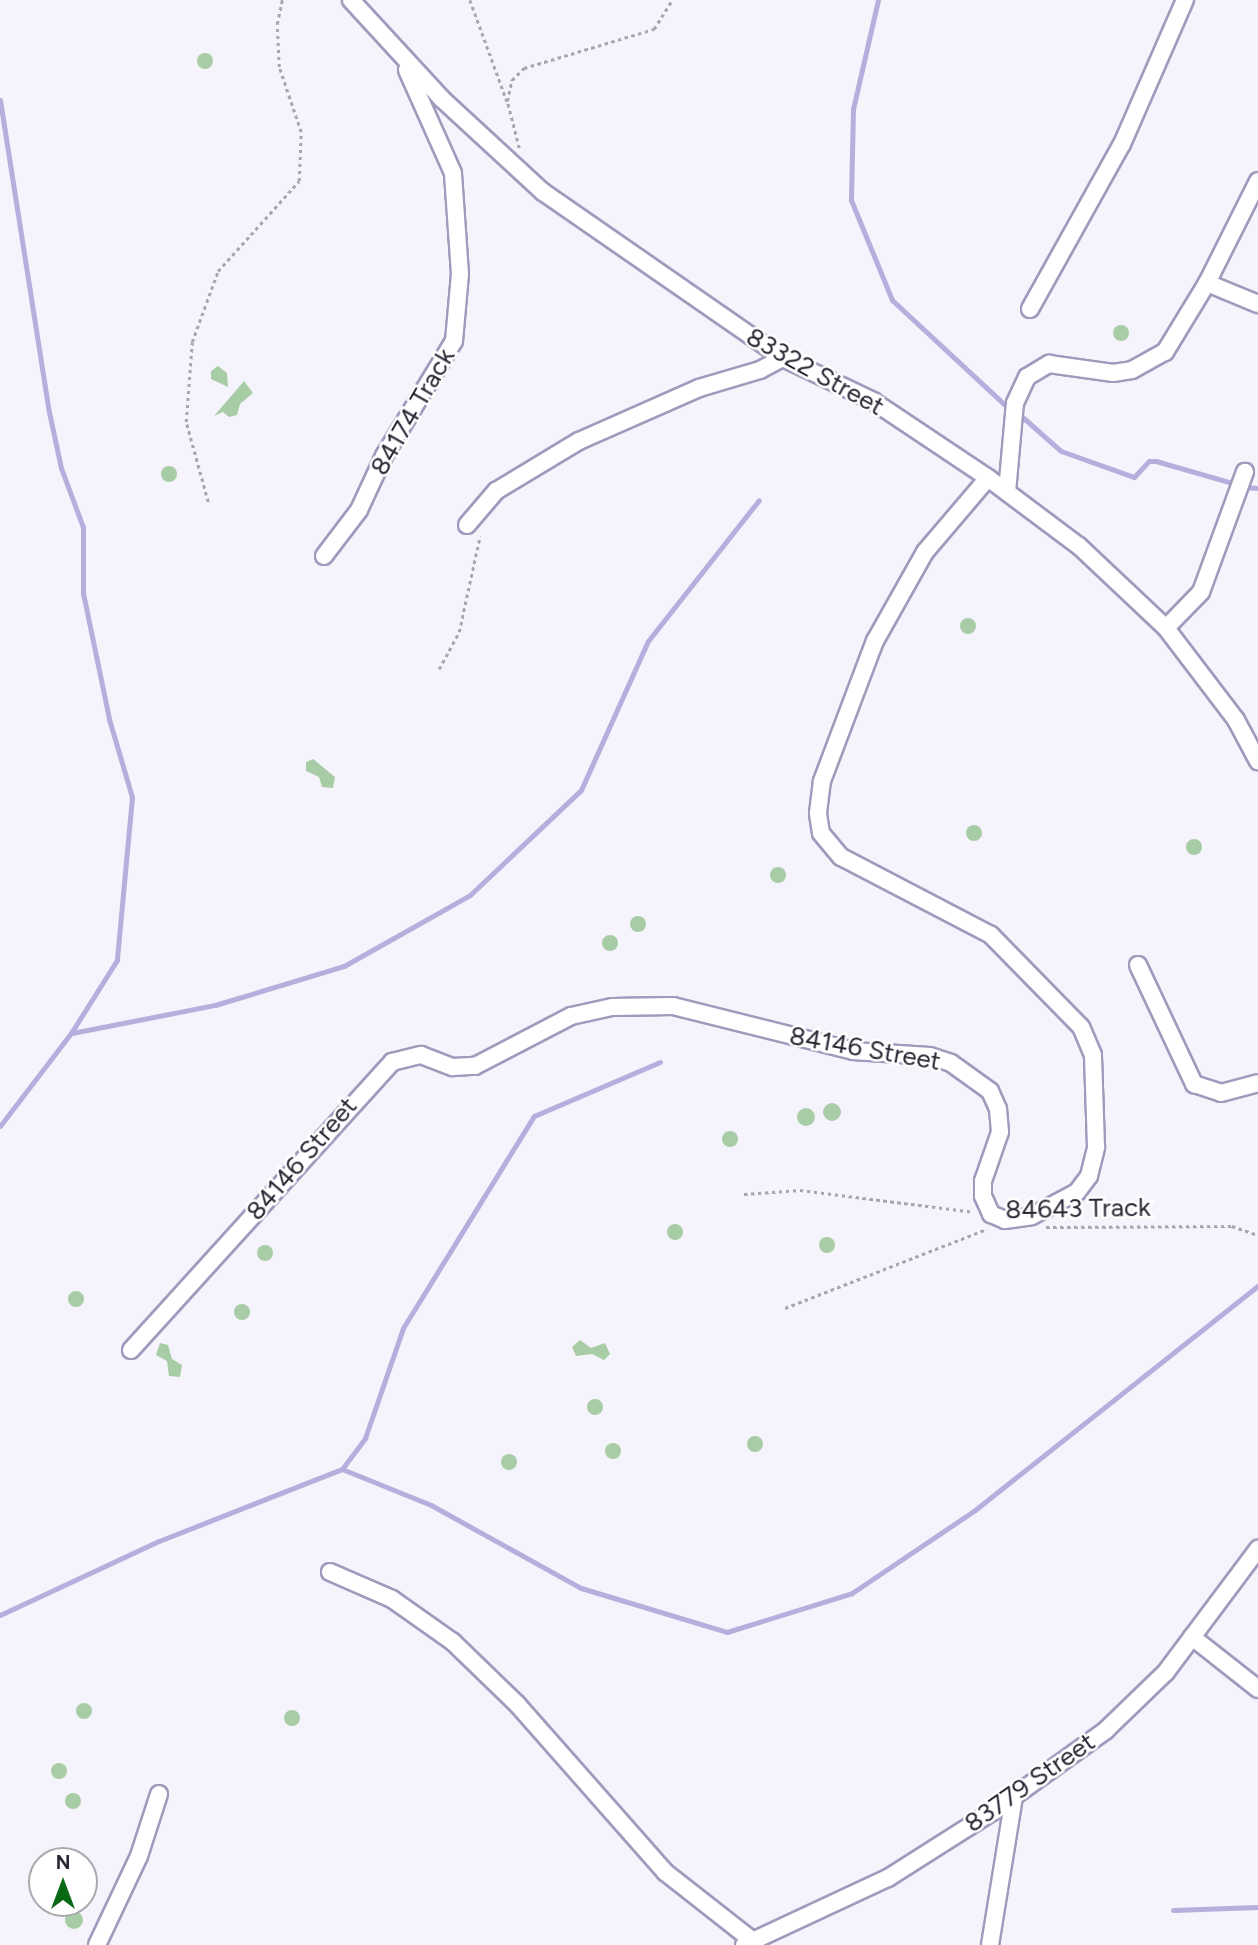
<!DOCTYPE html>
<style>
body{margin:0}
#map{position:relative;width:1258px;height:1945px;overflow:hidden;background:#f5f3fb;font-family:Figtree,sans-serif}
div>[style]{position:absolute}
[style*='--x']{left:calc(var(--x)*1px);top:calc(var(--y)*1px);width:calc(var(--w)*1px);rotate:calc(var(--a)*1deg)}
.stream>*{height:5px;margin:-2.5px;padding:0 2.5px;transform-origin:2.5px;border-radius:2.5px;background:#b7aedd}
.building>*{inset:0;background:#a8cda6}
.round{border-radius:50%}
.path>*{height:2.5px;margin-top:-1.25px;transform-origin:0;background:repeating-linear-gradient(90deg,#a8a5b0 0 3.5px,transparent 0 7px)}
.roads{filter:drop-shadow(2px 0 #a09abc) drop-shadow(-2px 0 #a09abc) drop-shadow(0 2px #a09abc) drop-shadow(0 -2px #a09abc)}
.street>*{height:16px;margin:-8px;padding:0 8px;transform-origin:8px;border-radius:8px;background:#fff}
span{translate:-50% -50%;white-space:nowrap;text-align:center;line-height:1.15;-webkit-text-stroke:5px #fff;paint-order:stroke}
.street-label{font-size:26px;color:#2a2735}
.north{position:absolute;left:28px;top:1847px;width:70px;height:70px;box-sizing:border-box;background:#fff;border:2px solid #aaa9ae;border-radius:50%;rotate:0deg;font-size:19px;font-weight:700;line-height:28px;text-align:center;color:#2a2735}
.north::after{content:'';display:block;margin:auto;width:24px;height:32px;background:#076913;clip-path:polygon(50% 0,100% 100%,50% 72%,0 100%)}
</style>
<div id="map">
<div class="stream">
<i style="--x:878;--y:0;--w:112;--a:102.9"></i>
<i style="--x:853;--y:109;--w:91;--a:91.3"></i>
<i style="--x:851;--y:200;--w:108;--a:67.7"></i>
<i style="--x:892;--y:300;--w:153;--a:42.9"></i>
<i style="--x:0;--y:100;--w:316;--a:81.1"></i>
<i style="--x:49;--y:412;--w:57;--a:77.9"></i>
<i style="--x:61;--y:468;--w:63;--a:69.6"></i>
<i style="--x:83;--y:527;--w:66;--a:90"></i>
<i style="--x:83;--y:593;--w:129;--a:78.3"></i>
<i style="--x:109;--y:719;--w:81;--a:73.6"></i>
<i style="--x:132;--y:797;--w:164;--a:95.3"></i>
<i style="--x:117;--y:960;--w:86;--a:122.2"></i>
<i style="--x:71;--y:1033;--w:117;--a:127.4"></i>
<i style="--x:1019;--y:414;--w:56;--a:41.4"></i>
<i style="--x:1061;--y:451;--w:77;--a:19.6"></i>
<i style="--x:1134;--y:477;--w:22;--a:-47"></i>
<i style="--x:1149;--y:461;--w:7;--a:0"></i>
<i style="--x:1156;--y:461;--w:79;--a:16.1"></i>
<i style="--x:1244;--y:487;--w:14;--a:4"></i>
<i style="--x:72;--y:1033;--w:146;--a:-11.1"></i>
<i style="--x:215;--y:1005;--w:135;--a:-16.8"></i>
<i style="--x:344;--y:966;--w:145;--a:-29.4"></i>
<i style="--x:470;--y:895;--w:153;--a:-43.4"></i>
<i style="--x:581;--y:790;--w:163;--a:-65.8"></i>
<i style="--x:648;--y:641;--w:179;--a:-51.8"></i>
<i style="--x:342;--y:1469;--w:39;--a:-53"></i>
<i style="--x:365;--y:1438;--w:116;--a:-70.9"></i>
<i style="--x:403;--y:1328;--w:249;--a:-58.3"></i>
<i style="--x:534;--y:1116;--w:137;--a:-23.2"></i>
<i style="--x:0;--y:1615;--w:175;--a:-25"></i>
<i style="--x:159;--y:1541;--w:197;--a:-21.5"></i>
<i style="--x:342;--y:1469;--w:96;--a:22"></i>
<i style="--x:431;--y:1505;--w:171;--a:29"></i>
<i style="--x:581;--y:1588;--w:152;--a:16.8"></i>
<i style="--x:727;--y:1632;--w:131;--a:-17.3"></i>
<i style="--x:852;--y:1593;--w:148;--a:-34"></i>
<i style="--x:975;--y:1510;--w:361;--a:-38.4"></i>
<i style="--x:1173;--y:1910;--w:85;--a:-2"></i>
</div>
<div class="building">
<i class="round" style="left:197px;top:53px;width:16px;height:16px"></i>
<i class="round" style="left:1113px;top:325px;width:16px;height:16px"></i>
<i style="clip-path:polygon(218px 366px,227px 373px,228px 387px,211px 379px,211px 371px)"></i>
<i style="clip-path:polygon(244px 381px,253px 393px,240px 404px,237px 415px,229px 417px,223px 412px,214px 416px)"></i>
<i class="round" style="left:161px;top:466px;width:16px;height:16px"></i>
<i class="round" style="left:960px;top:618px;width:16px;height:16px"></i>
<i style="clip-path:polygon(313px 759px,335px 777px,333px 788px,322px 787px,319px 777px,306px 771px,306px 762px)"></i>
<i class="round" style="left:966px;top:825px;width:16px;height:16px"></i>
<i class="round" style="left:1186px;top:839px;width:16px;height:16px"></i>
<i class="round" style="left:770px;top:867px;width:16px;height:16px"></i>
<i class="round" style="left:630px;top:916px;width:16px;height:16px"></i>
<i class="round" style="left:602px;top:935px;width:16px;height:16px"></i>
<i class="round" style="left:823px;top:1103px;width:18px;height:18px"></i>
<i class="round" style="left:797px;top:1108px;width:18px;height:18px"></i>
<i class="round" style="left:722px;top:1131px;width:16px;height:16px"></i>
<i class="round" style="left:667px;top:1224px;width:16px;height:16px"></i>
<i class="round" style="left:819px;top:1237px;width:16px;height:16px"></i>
<i class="round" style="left:257px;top:1245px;width:16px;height:16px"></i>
<i class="round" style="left:68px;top:1291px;width:16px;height:16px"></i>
<i class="round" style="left:234px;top:1304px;width:16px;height:16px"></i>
<i style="clip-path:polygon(580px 1340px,591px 1348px,605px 1343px,610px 1354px,604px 1360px,592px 1354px,576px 1356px,572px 1347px)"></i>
<i style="clip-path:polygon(160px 1343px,168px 1345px,172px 1359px,182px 1365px,180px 1377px,169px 1376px,167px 1361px,156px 1355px)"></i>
<i class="round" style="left:587px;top:1399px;width:16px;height:16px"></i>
<i class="round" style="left:747px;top:1436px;width:16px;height:16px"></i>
<i class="round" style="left:605px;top:1443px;width:16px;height:16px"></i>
<i class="round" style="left:501px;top:1454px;width:16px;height:16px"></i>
<i class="round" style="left:76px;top:1703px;width:16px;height:16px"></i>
<i class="round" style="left:284px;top:1710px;width:16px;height:16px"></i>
<i class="round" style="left:51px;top:1763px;width:16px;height:16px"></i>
<i class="round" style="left:65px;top:1793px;width:16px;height:16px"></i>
<i class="round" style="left:65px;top:1911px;width:18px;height:18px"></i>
</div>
<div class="path">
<i style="--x:470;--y:0;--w:108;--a:69.9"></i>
<i style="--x:519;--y:148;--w:49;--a:-104.3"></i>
<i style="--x:507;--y:101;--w:22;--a:-77"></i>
<i style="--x:512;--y:80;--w:17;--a:-45"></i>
<i style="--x:524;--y:68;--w:136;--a:-16.7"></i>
<i style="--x:654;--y:29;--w:34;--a:-58"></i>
<i style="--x:208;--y:502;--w:83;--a:-105.4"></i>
<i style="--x:186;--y:422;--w:80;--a:-85.7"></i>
<i style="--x:192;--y:342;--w:76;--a:-69.9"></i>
<i style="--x:218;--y:271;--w:121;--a:-48"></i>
<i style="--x:299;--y:181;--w:49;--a:-87.7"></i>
<i style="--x:301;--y:132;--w:69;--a:-108.7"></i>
<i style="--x:279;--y:67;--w:43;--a:-92.7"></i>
<i style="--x:277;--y:24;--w:25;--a:-78"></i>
<i style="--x:439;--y:669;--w:42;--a:-61.6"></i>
<i style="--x:459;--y:632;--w:98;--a:-77.7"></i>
<i style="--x:744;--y:1194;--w:56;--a:-4.1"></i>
<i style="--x:800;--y:1190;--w:174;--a:7.2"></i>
<i style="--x:1046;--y:1227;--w:186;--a:-0.3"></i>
<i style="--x:1232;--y:1226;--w:28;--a:19"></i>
<i style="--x:785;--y:1308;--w:217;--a:-21.4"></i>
</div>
<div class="roads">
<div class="street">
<i style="--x:351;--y:0;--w:133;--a:47.4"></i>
<i style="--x:441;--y:98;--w:139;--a:42.7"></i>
<i style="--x:543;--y:192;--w:292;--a:34.7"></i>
<i style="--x:783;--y:358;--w:100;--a:25.5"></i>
<i style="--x:873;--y:401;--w:138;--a:33.8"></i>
<i style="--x:988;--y:478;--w:114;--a:36.8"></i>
<i style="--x:1079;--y:546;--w:120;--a:43.3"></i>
<i style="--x:1166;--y:628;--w:116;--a:52.7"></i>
<i style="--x:1236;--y:720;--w:47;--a:61.8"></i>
<i style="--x:1207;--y:283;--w:55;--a:22.4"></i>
<i style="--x:1030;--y:309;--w:189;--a:-60.9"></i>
<i style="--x:1122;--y:144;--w:157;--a:-66.4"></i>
<i style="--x:1007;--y:492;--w:89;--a:-84.9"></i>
<i style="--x:1015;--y:403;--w:29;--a:-65"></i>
<i style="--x:1027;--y:377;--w:26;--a:-31"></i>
<i style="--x:1049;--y:364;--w:65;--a:8"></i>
<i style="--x:1113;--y:373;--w:19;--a:-9"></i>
<i style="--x:1132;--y:370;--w:38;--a:-29"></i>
<i style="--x:1165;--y:352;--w:81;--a:-58.7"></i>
<i style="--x:1207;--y:283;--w:114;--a:-63.4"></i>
<i style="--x:467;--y:525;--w:45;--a:-49.5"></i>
<i style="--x:496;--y:491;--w:97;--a:-31.1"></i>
<i style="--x:579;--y:441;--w:131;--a:-23.8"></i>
<i style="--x:699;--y:388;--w:64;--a:-16.4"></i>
<i style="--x:760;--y:370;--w:26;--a:-28"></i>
<i style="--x:324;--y:556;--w:58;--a:-52.7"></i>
<i style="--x:359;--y:510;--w:60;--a:-65.2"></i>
<i style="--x:384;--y:456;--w:135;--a:-58.7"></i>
<i style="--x:454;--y:341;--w:67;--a:-84.9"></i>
<i style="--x:460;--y:274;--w:101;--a:-94"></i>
<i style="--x:453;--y:173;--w:113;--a:-114.1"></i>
<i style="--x:1166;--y:628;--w:50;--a:-45.8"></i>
<i style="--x:1201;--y:592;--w:128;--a:-69.9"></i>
<i style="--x:1138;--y:965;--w:132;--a:64.8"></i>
<i style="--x:1194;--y:1084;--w:28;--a:18"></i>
<i style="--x:1221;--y:1093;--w:38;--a:-15"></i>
<i style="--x:131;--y:1350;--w:389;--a:-47.8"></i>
<i style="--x:392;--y:1062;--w:30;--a:-14"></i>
<i style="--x:421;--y:1055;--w:34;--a:21"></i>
<i style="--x:453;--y:1067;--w:22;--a:-3"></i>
<i style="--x:475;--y:1066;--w:108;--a:-27.5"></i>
<i style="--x:571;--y:1016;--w:42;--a:-12.4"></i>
<i style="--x:612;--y:1007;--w:61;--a:-0.9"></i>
<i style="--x:673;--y:1006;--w:186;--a:14"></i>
<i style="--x:853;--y:1051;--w:77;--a:3.7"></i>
<i style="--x:930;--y:1056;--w:22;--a:18"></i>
<i style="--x:951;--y:1063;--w:48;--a:35.7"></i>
<i style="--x:990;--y:1091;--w:20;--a:66"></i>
<i style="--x:998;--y:1109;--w:23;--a:85"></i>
<i style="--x:1000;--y:1132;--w:52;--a:109.1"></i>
<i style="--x:983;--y:1181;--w:15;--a:90"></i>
<i style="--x:983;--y:1196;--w:20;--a:66"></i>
<i style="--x:991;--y:1214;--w:15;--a:23"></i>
<i style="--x:1005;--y:1220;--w:27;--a:-8"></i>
<i style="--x:1032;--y:1216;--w:51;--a:-28.1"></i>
<i style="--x:1077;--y:1192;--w:20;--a:-53"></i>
<i style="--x:1089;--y:1176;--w:30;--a:-76"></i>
<i style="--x:1096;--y:1147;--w:92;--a:-91.9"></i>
<i style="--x:1093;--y:1055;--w:30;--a:-113"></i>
<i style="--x:1081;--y:1027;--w:129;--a:-134.4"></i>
<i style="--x:991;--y:935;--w:169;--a:-152.5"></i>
<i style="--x:841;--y:857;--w:31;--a:-130"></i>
<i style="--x:821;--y:833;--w:20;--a:-99"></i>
<i style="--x:818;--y:813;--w:32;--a:-83"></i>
<i style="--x:822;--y:781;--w:150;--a:-69.3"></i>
<i style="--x:875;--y:641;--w:102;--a:-60.7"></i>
<i style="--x:925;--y:552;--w:97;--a:-49.6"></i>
<i style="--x:330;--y:1572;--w:68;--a:23.5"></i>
<i style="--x:392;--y:1599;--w:75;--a:35.2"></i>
<i style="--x:453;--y:1642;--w:89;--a:44.1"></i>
<i style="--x:517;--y:1704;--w:224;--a:48.6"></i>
<i style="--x:665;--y:1872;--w:112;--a:38.1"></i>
<i style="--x:1192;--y:1637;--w:84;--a:38.2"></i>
<i style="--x:97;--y:1945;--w:98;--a:-64.7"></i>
<i style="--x:139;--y:1856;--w:65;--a:-72.1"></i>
<i style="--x:744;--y:1945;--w:159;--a:-25"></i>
<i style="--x:888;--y:1878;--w:123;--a:-32.4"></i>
<i style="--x:992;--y:1812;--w:140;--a:-35.7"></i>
<i style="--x:1106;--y:1730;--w:83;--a:-44"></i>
<i style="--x:1166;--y:1672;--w:154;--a:-53.2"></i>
<i style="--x:990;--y:1945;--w:150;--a:-80.8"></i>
</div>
</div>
<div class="street-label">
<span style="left:815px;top:372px;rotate:29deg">83322 Street</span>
<span style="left:413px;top:412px;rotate:-60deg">84174 Track</span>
<span style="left:865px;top:1049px;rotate:10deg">84146 Street</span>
<span style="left:302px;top:1159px;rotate:-49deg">84146 Street</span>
<span style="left:1078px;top:1209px;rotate:-1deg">84643 Track</span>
<span style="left:1030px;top:1783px;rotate:-35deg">83779 Street</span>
</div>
<div class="north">N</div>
</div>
